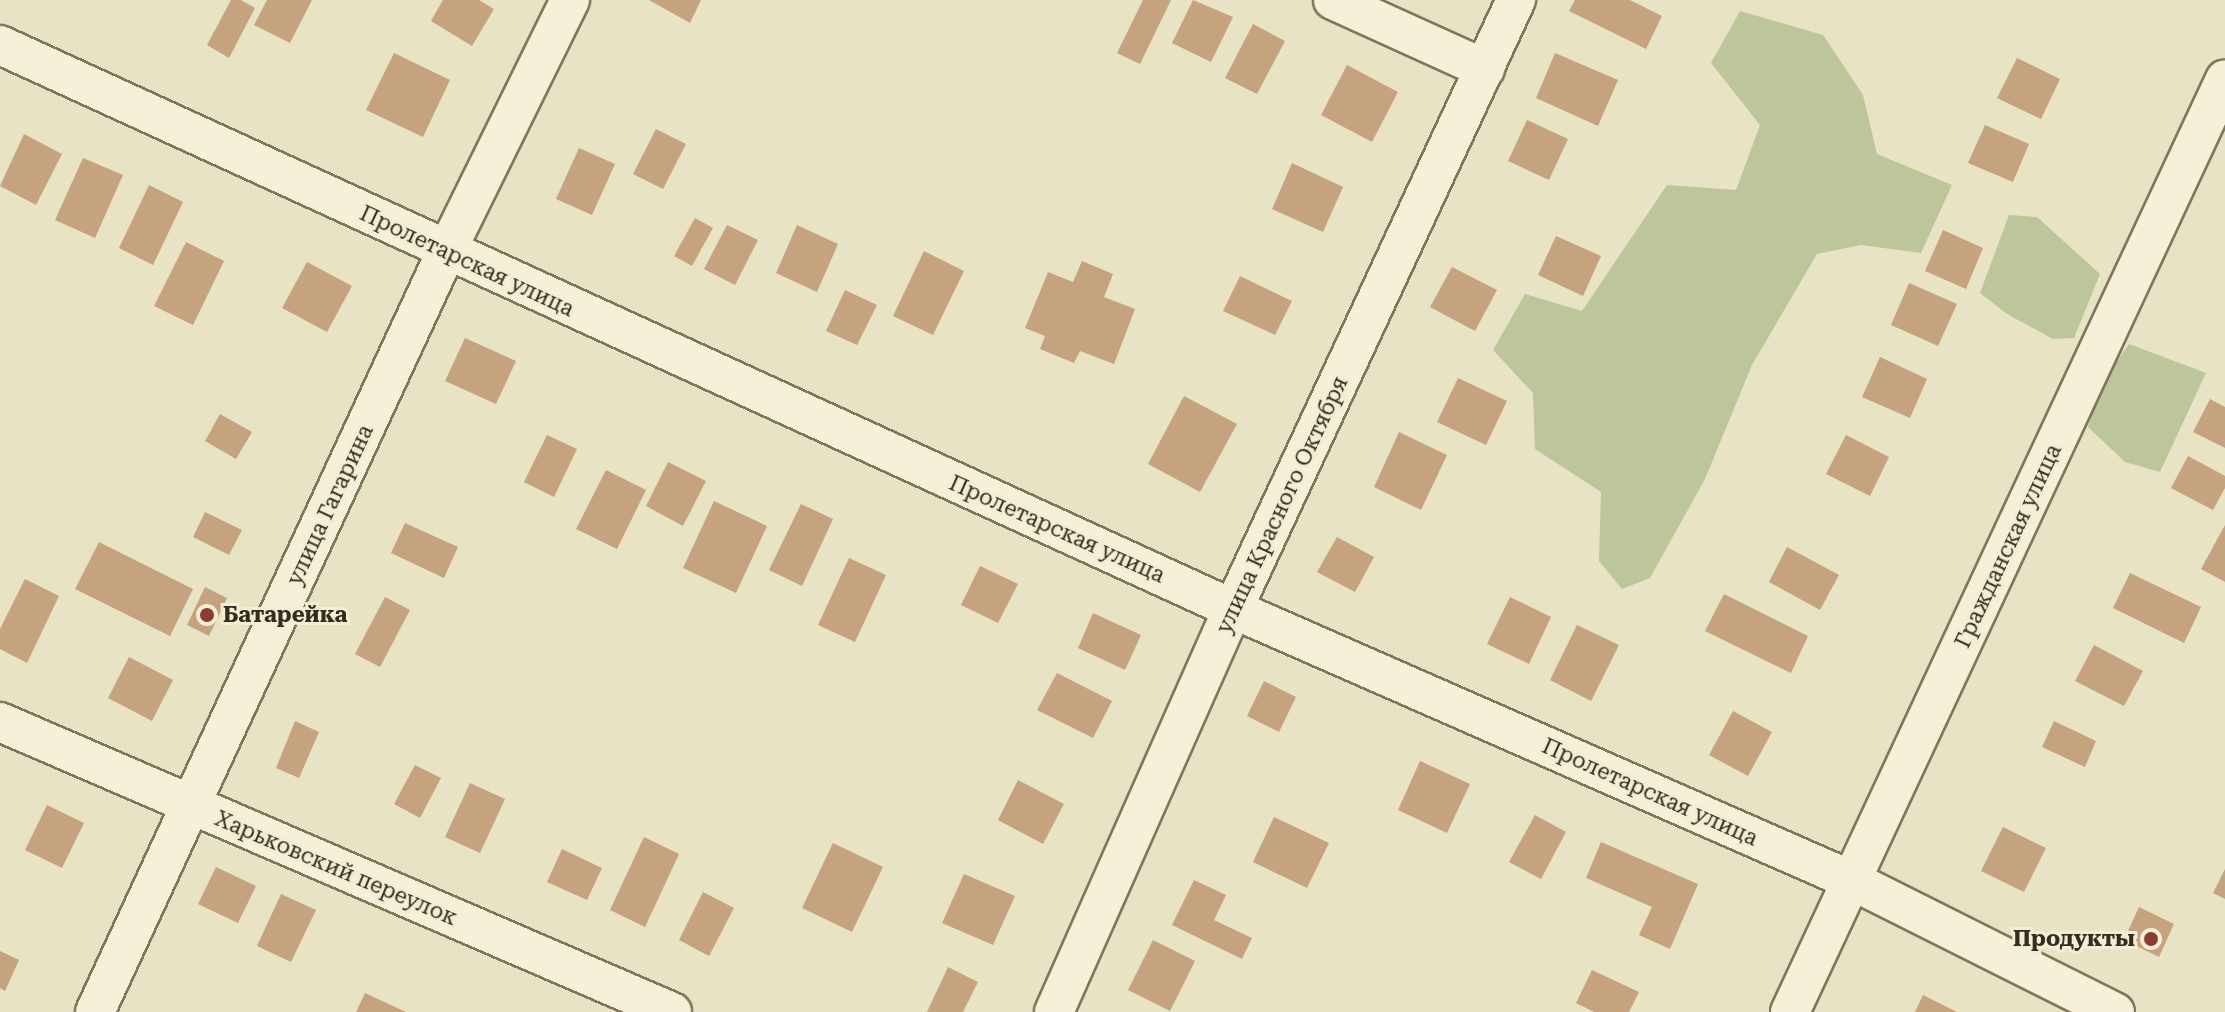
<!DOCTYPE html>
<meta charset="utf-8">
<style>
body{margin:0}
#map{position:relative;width:2225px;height:1012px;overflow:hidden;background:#e9e3c5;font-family:"Roboto Serif",serif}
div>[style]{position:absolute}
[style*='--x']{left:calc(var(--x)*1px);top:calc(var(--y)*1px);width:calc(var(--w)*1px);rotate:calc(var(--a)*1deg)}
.green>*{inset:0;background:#bcc69a}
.building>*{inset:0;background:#c4a37e}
.roads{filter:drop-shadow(2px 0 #82755d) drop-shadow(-2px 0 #82755d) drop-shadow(0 2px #82755d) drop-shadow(0 -2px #82755d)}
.minor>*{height:38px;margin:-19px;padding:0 19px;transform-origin:19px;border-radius:19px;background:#f5f0d7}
.dots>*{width:22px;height:22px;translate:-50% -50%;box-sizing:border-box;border:4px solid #f2edd4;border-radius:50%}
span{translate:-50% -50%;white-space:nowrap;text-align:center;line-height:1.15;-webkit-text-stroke:6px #f2edd4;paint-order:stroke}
.street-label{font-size:22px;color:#342c1f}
.poi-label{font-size:22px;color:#342c1f;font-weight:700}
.left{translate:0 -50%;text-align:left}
.right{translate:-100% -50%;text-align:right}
</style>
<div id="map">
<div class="green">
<i style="clip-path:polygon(1740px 11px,1823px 35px,1863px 95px,1877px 154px,1952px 185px,1921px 253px,1861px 245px,1817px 254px,1752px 365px,1705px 479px,1650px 578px,1622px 589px,1599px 561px,1601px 492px,1535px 449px,1533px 393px,1493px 350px,1525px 294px,1582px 311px,1667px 185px,1736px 190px,1760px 125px,1711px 63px)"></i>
<i style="clip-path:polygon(2009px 215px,2037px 217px,2100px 274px,2074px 338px,2053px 339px,2007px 314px,1980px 293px)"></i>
<i style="clip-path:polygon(2129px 344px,2206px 373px,2160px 472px,2125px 462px,2088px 427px,2098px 388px)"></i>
</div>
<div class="building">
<i style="clip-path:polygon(231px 0,241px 0,255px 8px,229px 58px,207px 45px)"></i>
<i style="clip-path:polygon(267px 0,312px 0,290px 43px,254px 25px)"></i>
<i style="clip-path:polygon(443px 0,479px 0,494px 9px,472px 46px,431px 21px)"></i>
<i style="clip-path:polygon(649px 0,701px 0,690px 23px)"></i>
<i style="clip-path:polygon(1143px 0,1171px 0,1140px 64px,1117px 53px)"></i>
<i style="clip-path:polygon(1193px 0,1233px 17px,1211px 62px,1172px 43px)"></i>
<i style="clip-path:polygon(1575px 0,1630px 0,1662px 16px,1646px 49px,1569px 11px)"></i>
<i style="clip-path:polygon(1253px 24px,1285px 41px,1257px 94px,1225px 78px)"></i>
<i style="clip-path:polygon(394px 53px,450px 80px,423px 137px,366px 110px)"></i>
<i style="clip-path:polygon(1555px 53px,1618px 80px,1598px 126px,1536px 98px)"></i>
<i style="clip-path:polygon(2017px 58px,2060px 79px,2041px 119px,1997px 98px)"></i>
<i style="clip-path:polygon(1347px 65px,1398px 92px,1372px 142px,1321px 115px)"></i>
<i style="clip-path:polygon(1527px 120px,1568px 139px,1549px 180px,1508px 161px)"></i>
<i style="clip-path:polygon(1985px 125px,2029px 144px,2013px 182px,1968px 163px)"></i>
<i style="clip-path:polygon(656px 129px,686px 144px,663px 189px,633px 174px)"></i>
<i style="clip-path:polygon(24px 134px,62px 154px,36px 205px,0 186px)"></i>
<i style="clip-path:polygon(579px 148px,615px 164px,592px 215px,556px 199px)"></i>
<i style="clip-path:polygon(83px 158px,123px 175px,95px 238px,55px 220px)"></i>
<i style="clip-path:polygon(1292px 163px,1343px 187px,1323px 232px,1272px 209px)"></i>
<i style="clip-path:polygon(149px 185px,183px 202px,153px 265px,119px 248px)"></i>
<i style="clip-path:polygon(695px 218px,713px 228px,692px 266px,674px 256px)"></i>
<i style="clip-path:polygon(727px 225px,758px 240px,735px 285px,704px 269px)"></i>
<i style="clip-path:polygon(797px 225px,838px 244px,817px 292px,776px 273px)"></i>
<i style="clip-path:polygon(1943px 230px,1983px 248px,1966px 289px,1925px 271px)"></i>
<i style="clip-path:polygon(1556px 236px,1601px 256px,1583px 296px,1538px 275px)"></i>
<i style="clip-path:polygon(186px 242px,224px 261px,193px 325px,154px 306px)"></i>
<i style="clip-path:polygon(924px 251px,964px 271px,933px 335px,893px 316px)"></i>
<i style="clip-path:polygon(1082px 261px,1113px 274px,1104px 297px,1135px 309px,1114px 364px,1080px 351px,1074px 363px,1040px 349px,1045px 336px,1025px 328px,1048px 272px,1073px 282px)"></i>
<i style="clip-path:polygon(307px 262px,352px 286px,327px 332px,282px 308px)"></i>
<i style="clip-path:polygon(1452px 267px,1497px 290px,1475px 331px,1430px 307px)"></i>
<i style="clip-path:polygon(1240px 276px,1292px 301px,1275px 335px,1223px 311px)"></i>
<i style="clip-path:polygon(1909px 283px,1957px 304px,1938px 346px,1891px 325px)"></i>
<i style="clip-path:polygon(845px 290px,877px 305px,857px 345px,826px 331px)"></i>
<i style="clip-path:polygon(465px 338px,516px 361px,496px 404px,445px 381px)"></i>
<i style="clip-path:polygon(1880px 357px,1927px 379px,1910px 418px,1862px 397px)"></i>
<i style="clip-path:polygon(1458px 378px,1507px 401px,1486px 445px,1437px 422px)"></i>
<i style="clip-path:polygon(1184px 396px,1237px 424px,1200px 492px,1148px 464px)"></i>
<i style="clip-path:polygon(2210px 399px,2225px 407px,2225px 448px,2193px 432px)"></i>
<i style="clip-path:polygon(220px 414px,252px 432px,236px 459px,205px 441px)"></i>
<i style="clip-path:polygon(1399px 432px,1447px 455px,1421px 510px,1374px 487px)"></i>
<i style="clip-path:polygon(547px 435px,577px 449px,554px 497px,524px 482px)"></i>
<i style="clip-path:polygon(1846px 435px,1889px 457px,1870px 496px,1826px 474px)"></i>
<i style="clip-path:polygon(2188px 456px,2225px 476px,2225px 488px,2213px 510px,2171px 488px)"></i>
<i style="clip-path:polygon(668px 462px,706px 481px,683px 526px,646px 506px)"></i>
<i style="clip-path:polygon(606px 470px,646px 490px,617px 549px,576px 529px)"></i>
<i style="clip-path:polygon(714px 501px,767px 526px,736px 593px,683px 568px)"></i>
<i style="clip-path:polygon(801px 504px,833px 519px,802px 586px,769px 570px)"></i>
<i style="clip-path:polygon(205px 512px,242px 530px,229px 555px,193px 537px)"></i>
<i style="clip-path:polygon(405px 523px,458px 547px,444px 578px,391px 553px)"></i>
<i style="clip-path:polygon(2225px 525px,2225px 582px,2201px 569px)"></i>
<i style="clip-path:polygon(1337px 537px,1374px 557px,1355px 592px,1317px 572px)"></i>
<i style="clip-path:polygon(99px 542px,193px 589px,170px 636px,75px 589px)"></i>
<i style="clip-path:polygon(1787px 547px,1839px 575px,1820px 610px,1769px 582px)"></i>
<i style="clip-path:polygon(849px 558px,886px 575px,855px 642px,818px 625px)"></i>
<i style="clip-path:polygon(980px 566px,1018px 584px,998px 623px,961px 605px)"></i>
<i style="clip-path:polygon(2130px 573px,2201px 607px,2184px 643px,2113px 608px)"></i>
<i style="clip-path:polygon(25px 579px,59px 596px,27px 663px,0 649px,0 629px)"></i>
<i style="clip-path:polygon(205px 587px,227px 598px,209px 636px,187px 625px)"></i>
<i style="clip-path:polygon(1724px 594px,1808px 636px,1791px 673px,1705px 631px)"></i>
<i style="clip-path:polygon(385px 597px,410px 610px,380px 667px,355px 654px)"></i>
<i style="clip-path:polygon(1510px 597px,1551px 617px,1529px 664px,1487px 644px)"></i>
<i style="clip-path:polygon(1093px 613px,1141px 635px,1125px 670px,1078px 648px)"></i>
<i style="clip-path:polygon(1577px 625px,1619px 645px,1591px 701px,1550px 680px)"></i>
<i style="clip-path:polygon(2094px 645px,2143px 671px,2124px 706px,2075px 681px)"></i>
<i style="clip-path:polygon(129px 657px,173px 680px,152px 721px,108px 698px)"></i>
<i style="clip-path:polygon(1057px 673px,1112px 701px,1093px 738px,1037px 710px)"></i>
<i style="clip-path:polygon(1264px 681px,1296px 697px,1279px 732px,1247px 716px)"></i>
<i style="clip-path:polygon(1733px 711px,1772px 732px,1748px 776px,1709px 755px)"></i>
<i style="clip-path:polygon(295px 721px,319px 732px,299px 778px,276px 768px)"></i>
<i style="clip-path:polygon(2054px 721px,2096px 741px,2085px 767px,2042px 747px)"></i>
<i style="clip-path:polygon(1420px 761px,1470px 784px,1447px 833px,1398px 810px)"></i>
<i style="clip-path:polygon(415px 765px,441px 778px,420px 818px,394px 804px)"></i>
<i style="clip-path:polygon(1018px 780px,1064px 804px,1043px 844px,998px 820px)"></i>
<i style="clip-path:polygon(470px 783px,505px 799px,480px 853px,445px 837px)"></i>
<i style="clip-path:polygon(47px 805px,84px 823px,62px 868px,25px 850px)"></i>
<i style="clip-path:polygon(1535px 815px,1566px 832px,1541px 879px,1509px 862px)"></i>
<i style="clip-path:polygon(1274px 817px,1329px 843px,1307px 888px,1253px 862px)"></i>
<i style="clip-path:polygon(2003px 827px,2046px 848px,2024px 892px,1981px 871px)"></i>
<i style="clip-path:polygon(644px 837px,679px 854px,645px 927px,610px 910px)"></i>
<i style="clip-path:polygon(1601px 842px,1698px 884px,1670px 949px,1639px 935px,1652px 907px,1586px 878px)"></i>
<i style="clip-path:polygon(833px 843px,883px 867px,852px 932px,802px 908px)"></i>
<i style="clip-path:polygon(562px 849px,602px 868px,587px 900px,547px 882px)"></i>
<i style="clip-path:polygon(216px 867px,256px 886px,238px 923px,198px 904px)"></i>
<i style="clip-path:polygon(2225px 869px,2225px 899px,2213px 893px)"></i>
<i style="clip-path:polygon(964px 874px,1015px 896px,993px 945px,942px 923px)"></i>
<i style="clip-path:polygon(1194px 880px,1226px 895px,1214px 920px,1252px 938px,1242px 959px,1172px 925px)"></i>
<i style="clip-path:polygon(703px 892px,734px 908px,709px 956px,679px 940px)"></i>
<i style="clip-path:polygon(281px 894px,316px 910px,291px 962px,257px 946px)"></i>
<i style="clip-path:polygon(2139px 907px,2174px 924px,2159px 957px,2124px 940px)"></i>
<i style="clip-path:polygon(1153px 940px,1195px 961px,1170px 1011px,1128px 990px)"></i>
<i style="clip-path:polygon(0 951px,19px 960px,5px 991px,0 988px)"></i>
<i style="clip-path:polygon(948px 967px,978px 982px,963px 1012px,927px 1012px)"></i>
<i style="clip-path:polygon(1592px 970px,1639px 992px,1629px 1012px,1594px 1012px,1576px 1003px)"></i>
<i style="clip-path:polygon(365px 993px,406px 1012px,356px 1012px)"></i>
<i style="clip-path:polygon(1923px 995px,1957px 1012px,1915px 1012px)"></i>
</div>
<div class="roads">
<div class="minor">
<i style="--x:1333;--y:0;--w:167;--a:24.4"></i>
<i style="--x:0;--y:45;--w:1356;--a:24.58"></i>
<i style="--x:1233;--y:609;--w:677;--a:23.69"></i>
<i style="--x:1853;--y:881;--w:293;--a:26.6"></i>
<i style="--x:0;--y:722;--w:732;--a:23.34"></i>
<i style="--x:95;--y:1012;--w:837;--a:-65.21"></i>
<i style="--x:446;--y:252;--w:281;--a:-63.8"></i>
<i style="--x:1054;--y:1012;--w:441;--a:-66.1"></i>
<i style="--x:1233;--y:609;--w:672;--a:-65.08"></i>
<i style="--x:1790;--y:1012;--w:1029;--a:-65"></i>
</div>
</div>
<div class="dots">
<i style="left:207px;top:615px;background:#8b3d33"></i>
<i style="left:2151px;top:939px;background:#8b3d33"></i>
</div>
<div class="street-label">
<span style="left:467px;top:261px;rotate:25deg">Пролетарская улица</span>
<span style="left:330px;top:505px;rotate:-65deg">улица Гагарина</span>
<span style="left:1282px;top:505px;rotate:-65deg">улица Красного Октября</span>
<span style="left:1057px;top:529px;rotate:24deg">Пролетарская улица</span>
<span style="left:2008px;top:546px;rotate:-65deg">Гражданская улица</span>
<span style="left:1650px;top:792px;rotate:24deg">Пролетарская улица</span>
<span style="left:336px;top:868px;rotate:23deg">Харьковский переулок</span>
</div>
<div class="poi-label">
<span class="left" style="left:223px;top:615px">Батарейка</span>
<span class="right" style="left:2135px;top:939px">Продукты</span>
</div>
</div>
